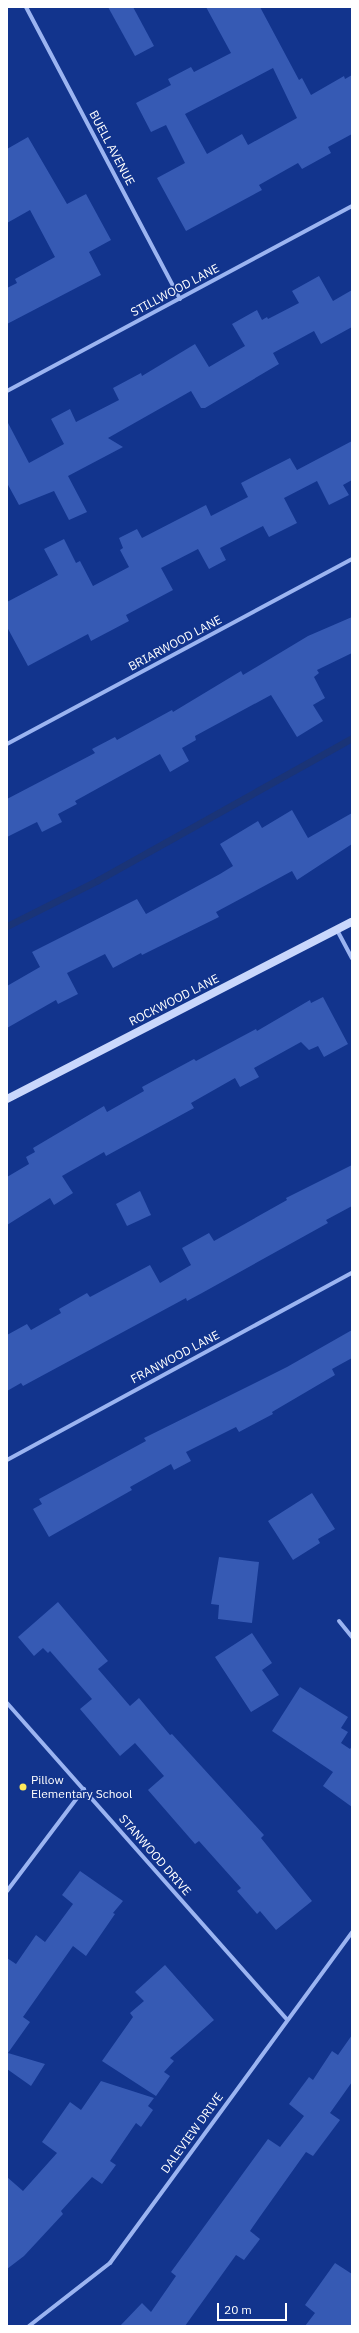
<!DOCTYPE html>
<style>
body{margin:0}
#map{position:relative;width:359px;height:2333px;overflow:hidden;background:#12348d;font-family:"IBM Plex Sans",sans-serif}
div>[style]{position:absolute}
[style*='--x']{left:calc(var(--x)*1px);top:calc(var(--y)*1px);width:calc(var(--w)*1px);rotate:calc(var(--a)*1deg)}
.stream>*{height:7px;margin:-3.5px;padding:0 3.5px;transform-origin:3.5px;border-radius:3.5px;background:#1a3477}
.building>*{inset:0;background:#365ab4}
.street>*{height:4px;margin:-2px;padding:0 2px;transform-origin:2px;border-radius:2px;background:#9bb4f1}
.secondary>*{height:8px;margin:-4px;padding:0 4px;transform-origin:4px;border-radius:4px;background:#c9d7fc}
.dots>*{width:11px;height:11px;translate:-50% -50%;box-sizing:border-box;border:2px solid #12348d;border-radius:50%}
span{translate:-50% -50%;white-space:nowrap;text-align:center;line-height:1.15;-webkit-text-stroke:3.5px #12348d;paint-order:stroke}
.street-label{font-size:12px;color:#fff}
.poi-label{font-size:12px;color:#fff}
.left{translate:0 -50%;text-align:left}
.frame{position:absolute;inset:0;border:8px solid #fff;pointer-events:none}
.scale{position:absolute;left:217px;top:2303px;width:70px;height:18px;box-sizing:border-box;border:2px solid #fff;border-top:0;padding-left:5px;font-size:12px;line-height:14px;white-space:nowrap;color:#fff;-webkit-text-stroke:3px #12348d;paint-order:stroke}
</style>
<div id="map">
<div class="stream">
<i style="--x:7;--y:926;--w:102;--a:-26.8"></i>
<i style="--x:98;--y:880;--w:291;--a:-29.2"></i>
</div>
<div class="building">
<i style="clip-path:polygon(108px 7px,133px 7px,154px 46px,135px 56px)"></i>
<i style="clip-path:polygon(evenodd,206px 7px,260px 7px,299px 80px,302px 78px,311px 95px,344px 76px,345px 79px,352px 75px,352px 134px,328px 147px,331px 153px,302px 169px,298px 163px,259px 185px,262px 190px,186px 231px,157px 178px,185px 163px,166px 125px,151px 132px,136px 103px,171px 85px,168px 79px,191px 67px,194px 72px,231px 53px,206px 7px,273px 68px,297px 118px,248px 145px,242px 134px,207px 154px,185px 114px,273px 68px)"></i>
<i style="clip-path:polygon(28px 137px,67px 204px,86px 194px,111px 240px,89px 252px,101px 275px,7px 324px,7px 288px,17px 283px,15px 279px,55px 257px,30px 210px,7px 223px,7px 149px)"></i>
<i style="clip-path:polygon(319px 276px,333px 301px,352px 290px,352px 327px,321px 344px,314px 331px,273px 353px,279px 364px,205px 408px,201px 408px,191px 391px,108px 438px,123px 447px,68px 476px,87px 512px,69px 520px,54px 491px,19px 505px,7px 483px,7px 421px,29px 463px,64px 444px,51px 419px,70px 409px,76px 422px,119px 400px,113px 388px,141px 373px,142px 376px,195px 344px,209px 367px,245px 346px,232px 324px,257px 310px,262px 320px,267px 317px,268px 319px,299px 303px,292px 291px)"></i>
<i style="clip-path:polygon(352px 441px,352px 480px,343px 485px,349px 495px,329px 505px,317px 481px,284px 498px,297px 523px,269px 537px,263px 526px,220px 548px,226px 560px,209px 569px,198px 549px,161px 568px,173px 590px,126px 615px,129px 621px,91px 641px,88px 634px,28px 666px,7px 627px,7px 602px,58px 575px,44px 549px,64px 539px,76px 563px,80px 561px,93px 586px,129px 567px,120px 550px,123px 548px,119px 538px,137px 529px,142px 538px,206px 505px,211px 516px,248px 497px,241px 483px,290px 458px,297px 470px)"></i>
<i style="clip-path:polygon(352px 617px,352px 653px,317px 670px,319px 673px,314px 677px,325px 698px,313px 705px,323px 721px,297px 737px,271px 695px,195px 736px,196px 740px,182px 748px,189px 761px,170px 772px,160px 754px,75px 801px,77px 804px,58px 814px,62px 822px,42px 832px,37px 822px,7px 837px,7px 799px,95px 753px,92px 749px,115px 737px,117px 740px,172px 710px,173px 712px,241px 671px,243px 675px,308px 636px)"></i>
<i style="clip-path:polygon(292px 810px,308px 838px,352px 813px,352px 844px,297px 880px,292px 871px,216px 912px,219px 917px,142px 955px,141px 953px,113px 968px,105px 954px,67px 973px,78px 994px,58px 1004px,56px 1000px,7px 1028px,7px 986px,40px 967px,32px 952px,137px 899px,146px 914px,220px 874px,233px 866px,220px 844px,258px 821px,262px 828px)"></i>
<i style="clip-path:polygon(323px 997px,348px 1044px,324px 1057px,318px 1046px,309px 1050px,301px 1042px,272px 1058px,254px 1068px,259px 1077px,240px 1087px,235px 1078px,191px 1103px,194px 1108px,106px 1156px,104px 1152px,62px 1176px,73px 1193px,54px 1205px,50px 1198px,7px 1225px,7px 1177px,29px 1164px,26px 1157px,35px 1152px,33px 1148px,104px 1106px,107px 1112px,144px 1091px,142px 1087px,194px 1059px,196px 1061px,256px 1029px,257px 1031px,310px 1000px,311px 1003px)"></i>
<i style="clip-path:polygon(352px 1165px,352px 1206px,326px 1220px,328px 1223px,202px 1293px,187px 1301px,186px 1298px,23px 1386px,21px 1383px,7px 1391px,7px 1335px,27px 1324px,31px 1330px,61px 1313px,59px 1309px,87px 1293px,90px 1297px,150px 1265px,160px 1283px,191px 1265px,182px 1248px,209px 1233px,214px 1241px,287px 1200px,286px 1198px)"></i>
<i style="clip-path:polygon(140px 1191px,151px 1215px,127px 1226px,116px 1204px)"></i>
<i style="clip-path:polygon(352px 1330px,352px 1358px,332px 1369px,335px 1375px,272px 1412px,273px 1414px,239px 1432px,236px 1427px,186px 1452px,191px 1461px,174px 1470px,171px 1464px,130px 1487px,132px 1490px,49px 1537px,33px 1509px,42px 1504px,39px 1499px,146px 1441px,144px 1438px,287px 1367px)"></i>
<i style="clip-path:polygon(312px 1493px,335px 1529px,318px 1539px,320px 1543px,293px 1560px,268px 1521px)"></i>
<i style="clip-path:polygon(219px 1557px,259px 1562px,252px 1623px,218px 1619px,219px 1605px,211px 1604px)"></i>
<i style="clip-path:polygon(58px 1602px,108px 1661px,98px 1669px,130px 1706px,139px 1698px,170px 1735px,172px 1734px,264px 1835px,261px 1838px,312px 1901px,276px 1930px,260px 1911px,257px 1914px,237px 1891px,241px 1888px,199px 1841px,195px 1844px,148px 1790px,164px 1776px,135px 1743px,120px 1756px,80px 1709px,92px 1699px,50px 1651px,48px 1653px,43px 1648px,34px 1656px,18px 1637px)"></i>
<i style="clip-path:polygon(252px 1633px,272px 1663px,262px 1670px,279px 1695px,251px 1712px,215px 1657px)"></i>
<i style="clip-path:polygon(300px 1687px,348px 1717px,341px 1728px,348px 1732px,341px 1743px,350px 1749px,352px 1746px,352px 1807px,323px 1786px,333px 1772px,272px 1731px)"></i>
<i style="clip-path:polygon(80px 1871px,123px 1901px,113px 1913px,115px 1914px,86px 1956px,73px 1946px,23px 2017px,30px 2022px,8px 2053px,45px 2064px,31px 2086px,7px 2069px,7px 1958px,16px 1964px,36px 1935px,45px 1942px,73px 1904px,62px 1895px)"></i>
<i style="clip-path:polygon(165px 1965px,214px 2020px,170px 2058px,174px 2061px,164px 2072px,170px 2076px,156px 2096px,102px 2061px,133px 2017px,130px 2013px,144px 2001px,135px 1992px)"></i>
<i style="clip-path:polygon(352px 2035px,352px 2082px,330px 2113px,340px 2120px,313px 2156px,306px 2152px,259px 2218px,250px 2231px,260px 2239px,244px 2260px,236px 2255px,185px 2326px,120px 2326px,142px 2303px,151px 2312px,176px 2276px,171px 2272px,268px 2139px,280px 2147px,304px 2116px,289px 2104px,309px 2077px,313px 2080px,332px 2051px,338px 2055px)"></i>
<i style="clip-path:polygon(101px 2081px,154px 2098px,148px 2106px,153px 2110px,141px 2127px,136px 2123px,110px 2161px,116px 2165px,102px 2184px,92px 2177px,61px 2211px,63px 2214px,24px 2256px,7px 2269px,7px 2177px,23px 2191px,57px 2153px,42px 2142px,70px 2102px,81px 2110px)"></i>
<i style="clip-path:polygon(335px 2263px,352px 2274px,352px 2326px,305px 2326px,315px 2313px,305px 2305px)"></i>
</div>
<div class="street">
<i style="--x:26;--y:7;--w:330;--a:62.2"></i>
<i style="--x:7;--y:391;--w:391;--a:-28.2"></i>
<i style="--x:7;--y:744;--w:391;--a:-28.2"></i>
<i style="--x:337;--y:930;--w:32;--a:62"></i>
<i style="--x:7;--y:1460;--w:392;--a:-28.5"></i>
<i style="--x:339;--y:1621;--w:21;--a:51"></i>
<i style="--x:7;--y:1703;--w:423;--a:48.5"></i>
<i style="--x:7;--y:1891;--w:128;--a:-53"></i>
<i style="--x:29;--y:2326;--w:103;--a:-37.9"></i>
<i style="--x:110;--y:2263;--w:410;--a:-53.8"></i>
</div>
<div class="secondary">
<i style="--x:7;--y:1099;--w:388;--a:-27.2"></i>
</div>
<div class="dots">
<i style="left:23px;top:1787px;background:#ffea5b"></i>
</div>
<div class="street-label">
<span style="left:112px;top:148px;rotate:62deg">BUELL AVENUE</span>
<span style="left:175px;top:290px;rotate:-28deg">STILLWOOD LANE</span>
<span style="left:175px;top:643px;rotate:-28deg">BRIARWOOD LANE</span>
<span style="left:174px;top:1000px;rotate:-27deg">ROCKWOOD LANE</span>
<span style="left:175px;top:1357px;rotate:-28deg">FRANWOOD LANE</span>
<span style="left:155px;top:1855px;rotate:49deg">STANWOOD DRIVE</span>
<span style="left:192px;top:2133px;rotate:-54deg">DALEVIEW DRIVE</span>
</div>
<div class="poi-label">
<span class="left" style="left:31px;top:1787px">Pillow<br>Elementary School</span>
</div>
<div class="frame"></div>
<div class="scale">20 m</div>
</div>
